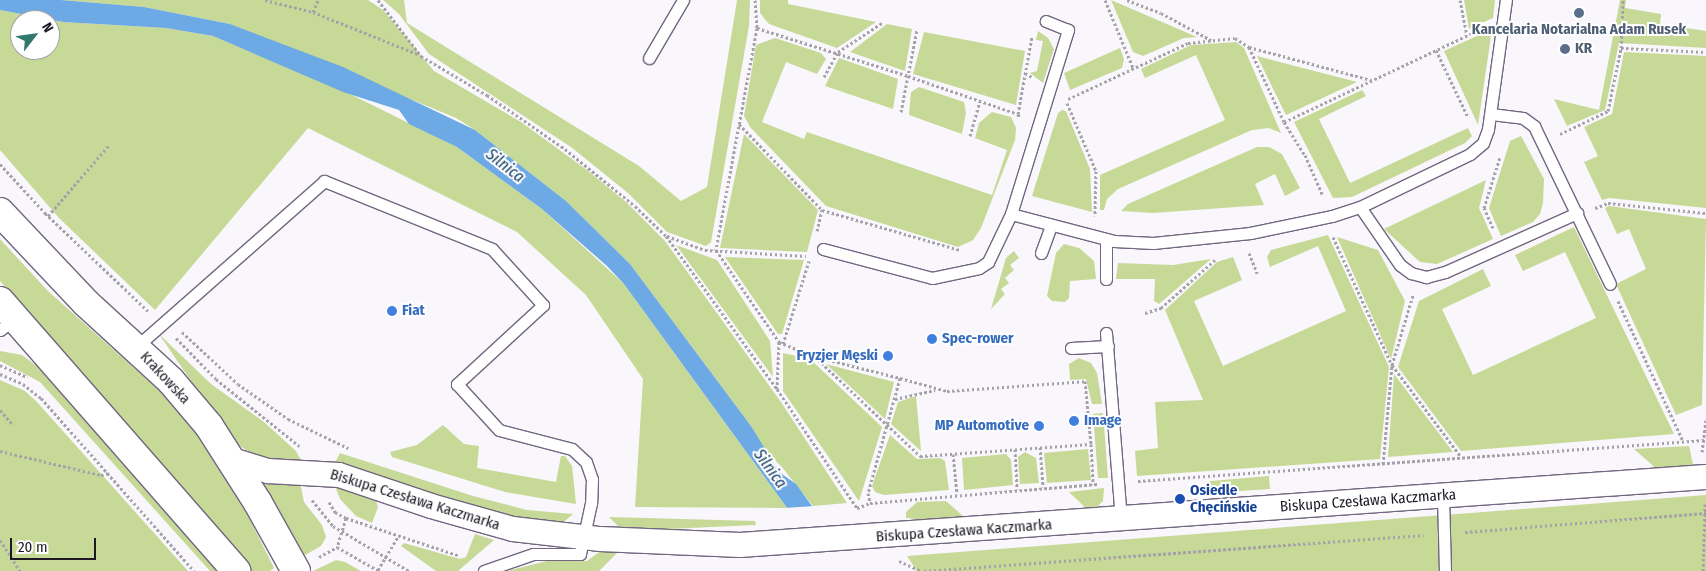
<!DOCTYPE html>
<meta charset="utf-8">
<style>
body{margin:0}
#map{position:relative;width:1706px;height:571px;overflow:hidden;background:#f9f6fc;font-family:"Fira Sans Condensed",sans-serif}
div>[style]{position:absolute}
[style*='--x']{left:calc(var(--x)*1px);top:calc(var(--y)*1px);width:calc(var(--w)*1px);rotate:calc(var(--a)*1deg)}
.green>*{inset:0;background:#c6d997}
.water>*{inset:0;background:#6ca9e5}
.pier>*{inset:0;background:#f9f6fc}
.path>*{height:3px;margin-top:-1.5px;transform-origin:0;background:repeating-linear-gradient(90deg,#a6a2aa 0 2.5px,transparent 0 5px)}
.roads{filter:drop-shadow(1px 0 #726680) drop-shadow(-1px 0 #726680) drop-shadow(0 1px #726680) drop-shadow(0 -1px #726680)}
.service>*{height:11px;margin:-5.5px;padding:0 5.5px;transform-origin:5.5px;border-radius:5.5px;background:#fff}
.minor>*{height:24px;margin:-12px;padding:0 12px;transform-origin:12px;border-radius:12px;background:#fff}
.tertiary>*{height:28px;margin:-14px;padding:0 14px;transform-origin:14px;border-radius:14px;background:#fff}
.dots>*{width:14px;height:14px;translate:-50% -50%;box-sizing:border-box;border:2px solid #fff;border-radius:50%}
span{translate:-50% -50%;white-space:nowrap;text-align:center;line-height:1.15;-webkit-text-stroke:4px #fff;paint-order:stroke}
.service-label{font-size:15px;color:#4e5e75;font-weight:700}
.left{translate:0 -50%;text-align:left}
.shop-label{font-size:15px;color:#366cbe;font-weight:700}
.right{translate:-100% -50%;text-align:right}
.street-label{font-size:15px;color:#1d1823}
.transit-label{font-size:15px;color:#164399;font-weight:700}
.water-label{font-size:16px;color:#103d64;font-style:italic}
.north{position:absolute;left:10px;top:10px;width:50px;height:50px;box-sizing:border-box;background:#fff;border:1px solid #a5a3a7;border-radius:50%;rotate:60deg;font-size:14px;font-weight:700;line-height:20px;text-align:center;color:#1d1823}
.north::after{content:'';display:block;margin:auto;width:18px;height:22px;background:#31786e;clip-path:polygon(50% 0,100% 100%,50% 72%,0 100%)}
.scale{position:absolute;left:10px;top:538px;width:86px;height:22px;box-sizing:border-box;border:2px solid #1d1823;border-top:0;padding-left:6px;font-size:15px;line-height:18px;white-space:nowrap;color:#1d1823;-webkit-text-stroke:4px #fff;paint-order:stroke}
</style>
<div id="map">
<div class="green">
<i style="clip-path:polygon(61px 0,368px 0,383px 10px,434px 71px,521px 122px,587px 170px,626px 202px,665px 241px,781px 402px,847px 503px,813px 506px,781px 466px,762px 449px,751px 426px,630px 264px,566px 201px,475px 130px,456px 118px,230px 24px,144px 7px)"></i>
<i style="clip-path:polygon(383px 0,404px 0,407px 23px,639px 166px,681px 201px,707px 187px,737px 0,750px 0,749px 26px,711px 242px,706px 246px,667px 232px,628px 193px,571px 147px,429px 54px,399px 14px)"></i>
<i style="clip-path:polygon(760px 0,788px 0,788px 4px,876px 22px,837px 48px,769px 24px,760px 13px)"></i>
<i style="clip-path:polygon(1111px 0,1197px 37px,1184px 38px,1143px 56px,1133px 52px)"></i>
<i style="clip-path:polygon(1464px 0,1495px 0,1493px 18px,1469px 29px)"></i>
<i style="clip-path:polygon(1620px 0,1626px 0,1625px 8px,1661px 14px,1660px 24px,1706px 31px,1706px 48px,1619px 43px,1605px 110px,1567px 126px,1554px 99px,1599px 110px)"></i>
<i style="clip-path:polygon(evenodd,0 10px,63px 22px,166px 28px,213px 36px,352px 95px,457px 147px,542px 209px,624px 284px,787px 508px,635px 507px,643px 379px,586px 295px,517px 232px,308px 128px,155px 310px,59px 218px,0 150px,0 10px,20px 20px,50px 20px,50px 50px,20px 50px,20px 20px)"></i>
<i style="clip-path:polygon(887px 24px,912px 29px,905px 71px,850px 52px)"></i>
<i style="clip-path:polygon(1492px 29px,1478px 125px,1444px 51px)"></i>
<i style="clip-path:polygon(1038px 31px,1048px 38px,1054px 49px,1043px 83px,1030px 73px,1037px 71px,1043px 41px,1036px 40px)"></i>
<i style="clip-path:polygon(924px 32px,1025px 51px,1016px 105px,913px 74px)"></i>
<i style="clip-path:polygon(775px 38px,821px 53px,826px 59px,817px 74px,786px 62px,762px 122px,804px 139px,807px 132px,992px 195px,1007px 150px,975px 138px,979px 123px,992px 112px,1011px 117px,1016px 128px,1015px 140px,981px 228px,973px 240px,958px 247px,826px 206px,750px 127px,744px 116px,756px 45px)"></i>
<i style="clip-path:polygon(1236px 42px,1244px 48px,1281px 133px,1269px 128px,1252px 130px,1118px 189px,1107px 199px,1104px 210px,1100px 210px,1100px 175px,1225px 120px,1196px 55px,1145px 78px,1141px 69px,1191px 45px)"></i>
<i style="clip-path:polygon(1120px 48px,1124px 59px,1122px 68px,1070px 90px,1064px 73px)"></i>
<i style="clip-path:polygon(1624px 52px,1706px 56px,1706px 208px,1609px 198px,1602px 200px,1584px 162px,1598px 156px,1584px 127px,1612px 114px)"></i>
<i style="clip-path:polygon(1257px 56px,1357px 82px,1286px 115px)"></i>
<i style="clip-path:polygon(839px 58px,898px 79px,893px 109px,825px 86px)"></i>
<i style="clip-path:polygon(919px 87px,964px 102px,966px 113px,962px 134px,909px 115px,911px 92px)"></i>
<i style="clip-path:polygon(1362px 90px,1366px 96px,1319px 119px,1350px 183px,1468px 128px,1472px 136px,1465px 143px,1352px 197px,1333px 198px,1294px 122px)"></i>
<i style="clip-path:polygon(1062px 110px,1066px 111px,1090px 169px,1092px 212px,1032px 196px,1058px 113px)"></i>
<i style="clip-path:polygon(744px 134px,818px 210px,807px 252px,720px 248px)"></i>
<i style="clip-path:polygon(1521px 136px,1544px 179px,1543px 203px,1540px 214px,1533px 222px,1501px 236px,1489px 208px,1510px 141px)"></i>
<i style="clip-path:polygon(1257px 147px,1269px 147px,1282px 154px,1300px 188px,1285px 196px,1275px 174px,1255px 184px,1264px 205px,1153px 213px,1121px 211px,1128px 204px)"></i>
<i style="clip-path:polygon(1486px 180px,1479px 208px,1493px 239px,1437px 264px,1420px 262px,1384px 229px)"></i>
<i style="clip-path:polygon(1609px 206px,1706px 219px,1702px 405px,1676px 415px,1616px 284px,1646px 269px,1629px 229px,1617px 234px,1605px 208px)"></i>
<i style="clip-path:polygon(1574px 227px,1674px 434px,1461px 451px,1398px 367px,1419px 301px,1483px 269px,1491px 286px,1442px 309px,1473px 375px,1596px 318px,1565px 252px,1523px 271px,1515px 255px)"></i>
<i style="clip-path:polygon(1328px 235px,1389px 367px,1380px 459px,1137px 476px,1135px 451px,1158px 448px,1155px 402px,1203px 400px,1165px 310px,1217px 262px,1233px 257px,1242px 280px,1194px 301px,1223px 366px,1346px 311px,1318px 246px,1270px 267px,1267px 257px,1271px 250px)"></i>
<i style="clip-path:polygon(1337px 237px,1378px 250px,1405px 301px,1391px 359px)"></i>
<i style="clip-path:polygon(0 239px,48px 291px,191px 419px,214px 447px,274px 568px,270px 571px,252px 571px,0 281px)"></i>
<i style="clip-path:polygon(1064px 244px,1079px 248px,1094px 261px,1096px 279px,1070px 281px,1069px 298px,1065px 302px,1052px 301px,1047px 296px,1056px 253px)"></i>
<i style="clip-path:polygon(676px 245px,717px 260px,770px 341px,773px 377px)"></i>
<i style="clip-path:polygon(1014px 251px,1019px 258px,1010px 265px,1014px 270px,1005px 278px,1009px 283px,1001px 289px,1005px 294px,991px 309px,1006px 258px)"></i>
<i style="clip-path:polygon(725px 257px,804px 260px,782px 334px,778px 334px)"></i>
<i style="clip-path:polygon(1211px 259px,1159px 304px,1154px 301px,1155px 279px,1116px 279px,1118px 263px,1173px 265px)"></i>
<i style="clip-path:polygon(159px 334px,211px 384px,264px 422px,296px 451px,301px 460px,268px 459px,246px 450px,231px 440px)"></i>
<i style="clip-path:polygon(0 351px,22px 355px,38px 367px,219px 571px,210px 571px,40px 382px,0 361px)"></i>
<i style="clip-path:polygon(783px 353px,810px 359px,882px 427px,859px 501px,783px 391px)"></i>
<i style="clip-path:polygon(1079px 358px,1091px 363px,1097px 373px,1102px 404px,1092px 404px,1086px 379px,1070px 380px,1069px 364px)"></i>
<i style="clip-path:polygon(826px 364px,894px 382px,885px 419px)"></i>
<i style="clip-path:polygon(1394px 374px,1453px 452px,1388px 457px)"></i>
<i style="clip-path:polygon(0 380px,25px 391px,37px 402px,188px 571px,0 571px)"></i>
<i style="clip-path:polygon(916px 396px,921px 451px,891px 424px,898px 402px)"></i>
<i style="clip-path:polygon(1103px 413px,1108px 478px,1098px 478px,1093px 414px)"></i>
<i style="clip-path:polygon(443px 425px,464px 444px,479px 446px,477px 468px,556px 482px,561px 456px,565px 456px,572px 466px,576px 504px,505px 492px,392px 457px,390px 452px,417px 445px)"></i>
<i style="clip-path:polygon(890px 435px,917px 459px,940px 458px,945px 461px,949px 490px,884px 495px,875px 492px,872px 486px)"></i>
<i style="clip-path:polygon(1689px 446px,1694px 469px,1659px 471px,1634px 449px)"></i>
<i style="clip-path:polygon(1088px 449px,1091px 480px,1047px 483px,1044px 453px)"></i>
<i style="clip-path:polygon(1025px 452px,1036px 458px,1039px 483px,1020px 484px,1018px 457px)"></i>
<i style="clip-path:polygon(340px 453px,473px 496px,527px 510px,573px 514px,559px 526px,497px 515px,335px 463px)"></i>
<i style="clip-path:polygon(1006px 454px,1011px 460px,1013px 485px,964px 490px,962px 458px)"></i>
<i style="clip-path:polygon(1269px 476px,1270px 489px,1211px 493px,1208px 490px,1206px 483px,1211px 481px)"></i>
<i style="clip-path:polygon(300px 482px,304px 502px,322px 525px,326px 537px,321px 546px,300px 558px,261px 483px)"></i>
<i style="clip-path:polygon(335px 486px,376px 501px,378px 507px,372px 523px,356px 516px,340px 499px)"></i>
<i style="clip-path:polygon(1104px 488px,1103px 501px,1091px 513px,1069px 492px)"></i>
<i style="clip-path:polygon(1706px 495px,1706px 571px,917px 571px,907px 556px)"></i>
<i style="clip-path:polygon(946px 501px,972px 524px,906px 518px,906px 512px,917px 502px)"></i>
<i style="clip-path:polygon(609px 517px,755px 521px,756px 525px,623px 531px)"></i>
<i style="clip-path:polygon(475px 534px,494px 540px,458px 571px,436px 571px,401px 546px,404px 543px,460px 559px,466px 557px)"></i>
<i style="clip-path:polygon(602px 550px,620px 550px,599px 571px,507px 571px,547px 561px,587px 561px)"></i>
<i style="clip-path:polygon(336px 560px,345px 562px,361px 571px,313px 571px)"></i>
</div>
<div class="water">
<i style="clip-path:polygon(0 0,61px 0,144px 7px,230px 24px,343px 67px,475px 130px,566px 201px,630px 264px,751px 426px,779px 472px,796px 484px,859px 571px,833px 571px,624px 284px,607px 266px,542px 209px,457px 147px,409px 124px,399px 110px,343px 92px,213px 36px,166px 28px,63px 22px,0 10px)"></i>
</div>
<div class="pier">
<i style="clip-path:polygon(815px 506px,861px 570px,861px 571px,830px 571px,784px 508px)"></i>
</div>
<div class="path">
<i style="--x:265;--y:0;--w:49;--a:14"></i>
<i style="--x:313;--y:12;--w:115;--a:21.9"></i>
<i style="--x:378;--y:0;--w:71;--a:52.5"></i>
<i style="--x:421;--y:56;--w:77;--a:30.6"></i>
<i style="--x:487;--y:95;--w:95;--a:34.7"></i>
<i style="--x:565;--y:149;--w:90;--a:39.2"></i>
<i style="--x:635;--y:206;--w:43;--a:44.1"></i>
<i style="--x:666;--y:236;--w:189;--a:54"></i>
<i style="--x:755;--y:0;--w:28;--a:86"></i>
<i style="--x:757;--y:28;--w:226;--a:100.5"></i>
<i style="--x:716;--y:250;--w:112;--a:55.6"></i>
<i style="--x:779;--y:342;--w:47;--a:92.4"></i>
<i style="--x:777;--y:389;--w:143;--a:56.1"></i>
<i style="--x:1105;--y:0;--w:74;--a:67.6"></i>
<i style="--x:1127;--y:0;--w:36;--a:21"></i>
<i style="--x:1161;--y:13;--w:57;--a:28.4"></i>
<i style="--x:1460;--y:0;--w:36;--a:79"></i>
<i style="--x:313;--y:12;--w:13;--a:-67"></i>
<i style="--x:757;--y:28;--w:158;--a:17.6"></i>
<i style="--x:908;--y:76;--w:116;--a:19.1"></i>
<i style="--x:1018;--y:114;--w:4;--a:63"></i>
<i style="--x:1249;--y:47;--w:126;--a:15.1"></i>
<i style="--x:1621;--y:48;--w:48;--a:-87.6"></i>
<i style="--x:1436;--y:50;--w:74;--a:64.5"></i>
<i style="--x:1025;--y:73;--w:8;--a:30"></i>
<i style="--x:824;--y:77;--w:29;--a:-61"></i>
<i style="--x:838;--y:52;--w:53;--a:-33.4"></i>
<i style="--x:1068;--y:99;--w:132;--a:-25"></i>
<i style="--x:1188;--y:43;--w:47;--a:-6.1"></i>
<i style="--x:1235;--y:38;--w:17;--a:33"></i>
<i style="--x:1249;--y:47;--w:83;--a:65"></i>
<i style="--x:1284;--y:122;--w:218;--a:-25.3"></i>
<i style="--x:1067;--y:103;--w:74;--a:66.9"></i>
<i style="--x:1096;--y:171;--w:45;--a:91.3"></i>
<i style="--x:901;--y:112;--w:84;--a:-79"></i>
<i style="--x:1018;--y:114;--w:79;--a:-79.8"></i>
<i style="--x:1284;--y:122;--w:39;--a:58"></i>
<i style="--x:1305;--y:155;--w:45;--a:66.3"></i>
<i style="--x:739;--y:124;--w:120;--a:46"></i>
<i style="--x:822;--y:210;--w:144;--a:16.2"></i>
<i style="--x:1560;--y:134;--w:53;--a:-25.6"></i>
<i style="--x:1608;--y:111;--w:64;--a:-78.3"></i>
<i style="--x:1621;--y:48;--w:85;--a:2.7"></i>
<i style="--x:970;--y:136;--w:36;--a:-74"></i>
<i style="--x:0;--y:164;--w:67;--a:47.4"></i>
<i style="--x:45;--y:213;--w:142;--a:43.6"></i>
<i style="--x:1595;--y:208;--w:14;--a:-21"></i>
<i style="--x:1608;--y:203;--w:99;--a:5.8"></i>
<i style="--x:48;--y:216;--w:95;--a:-49.3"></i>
<i style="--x:1493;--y:228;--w:22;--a:-114"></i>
<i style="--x:1484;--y:208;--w:53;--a:-72.6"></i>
<i style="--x:817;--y:231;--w:22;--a:-77"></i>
<i style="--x:667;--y:236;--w:40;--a:20.2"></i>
<i style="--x:705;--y:250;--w:101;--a:3.4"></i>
<i style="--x:1333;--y:237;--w:141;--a:65.3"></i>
<i style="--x:1392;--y:365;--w:115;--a:53.1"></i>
<i style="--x:1249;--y:253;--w:22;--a:68"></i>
<i style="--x:1618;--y:301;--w:154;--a:65.1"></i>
<i style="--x:1145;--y:313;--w:17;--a:-17"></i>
<i style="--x:1161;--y:308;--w:75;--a:-41.8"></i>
<i style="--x:182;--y:332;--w:76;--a:42.9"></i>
<i style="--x:238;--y:384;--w:61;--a:35"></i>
<i style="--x:288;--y:419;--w:67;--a:25.8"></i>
<i style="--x:176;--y:338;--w:57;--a:45.7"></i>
<i style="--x:216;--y:379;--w:107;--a:38.9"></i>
<i style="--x:779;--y:342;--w:37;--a:22"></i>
<i style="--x:813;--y:356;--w:90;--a:14.2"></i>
<i style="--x:900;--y:378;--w:119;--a:105.5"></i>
<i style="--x:868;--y:493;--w:10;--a:79"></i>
<i style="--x:870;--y:503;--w:228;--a:-4.8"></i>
<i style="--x:783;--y:344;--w:87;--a:-72.6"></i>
<i style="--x:814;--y:356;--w:146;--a:43.3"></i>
<i style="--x:920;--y:456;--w:171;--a:-4"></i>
<i style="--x:1091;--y:444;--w:40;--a:87.1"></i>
<i style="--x:0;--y:365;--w:30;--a:24"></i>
<i style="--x:0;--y:374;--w:25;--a:23"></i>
<i style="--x:23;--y:384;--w:23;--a:38"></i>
<i style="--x:41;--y:398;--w:231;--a:48.5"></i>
<i style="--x:900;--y:378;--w:49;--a:15.5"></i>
<i style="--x:947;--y:391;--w:138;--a:-4.1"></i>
<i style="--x:1085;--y:381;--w:63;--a:84.6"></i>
<i style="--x:895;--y:399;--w:41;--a:-12.7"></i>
<i style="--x:0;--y:410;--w:20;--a:49"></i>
<i style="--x:1040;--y:447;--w:40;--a:85.7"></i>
<i style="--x:1015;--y:449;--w:40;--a:87.1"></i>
<i style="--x:0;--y:451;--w:104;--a:13.4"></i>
<i style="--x:101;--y:475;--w:7;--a:-16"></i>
<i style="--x:1702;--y:452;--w:32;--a:-83"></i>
<i style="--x:953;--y:454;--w:40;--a:84.3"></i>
<i style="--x:1383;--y:464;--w:99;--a:-84.8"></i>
<i style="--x:1392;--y:365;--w:73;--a:-73.3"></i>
<i style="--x:1138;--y:481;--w:569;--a:-4.13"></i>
<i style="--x:312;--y:500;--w:33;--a:51"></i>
<i style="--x:333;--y:526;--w:88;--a:30.6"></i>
<i style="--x:329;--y:502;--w:12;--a:59"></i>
<i style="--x:335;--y:512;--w:13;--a:29"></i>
<i style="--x:346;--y:518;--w:30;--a:107"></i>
<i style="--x:857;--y:508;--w:14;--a:-21"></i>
<i style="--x:346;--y:518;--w:120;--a:18.4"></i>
<i style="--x:1465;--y:532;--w:242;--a:-4.5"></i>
<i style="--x:0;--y:540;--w:37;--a:57"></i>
<i style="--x:319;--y:557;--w:21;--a:-29"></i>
<i style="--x:337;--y:547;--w:48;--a:29.7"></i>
<i style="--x:899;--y:561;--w:24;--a:24"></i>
<i style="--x:378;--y:570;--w:39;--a:-59"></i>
<i style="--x:924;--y:571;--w:501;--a:-4.12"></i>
<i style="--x:1703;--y:571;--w:67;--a:-88.3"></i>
</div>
<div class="roads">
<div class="service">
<i style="--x:649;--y:58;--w:67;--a:-59.6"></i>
<i style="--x:1491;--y:114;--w:32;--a:7"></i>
<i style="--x:1523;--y:118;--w:14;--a:36"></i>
<i style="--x:1534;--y:126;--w:175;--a:64.3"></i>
<i style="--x:1360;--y:207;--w:70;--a:55.4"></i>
<i style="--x:1400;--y:265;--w:14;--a:36"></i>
<i style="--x:1411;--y:273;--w:16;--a:15"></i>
<i style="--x:1426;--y:277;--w:20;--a:-15"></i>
<i style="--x:1445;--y:272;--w:145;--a:-24.1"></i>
<i style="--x:1011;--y:214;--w:106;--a:14.7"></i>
<i style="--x:1114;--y:241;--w:39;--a:3"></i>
<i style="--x:1153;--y:243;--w:98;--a:-5.9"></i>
<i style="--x:1250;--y:233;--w:84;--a:-11.7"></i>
<i style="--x:1332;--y:216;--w:29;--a:-18"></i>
<i style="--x:1360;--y:207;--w:122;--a:-25.7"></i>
<i style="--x:1470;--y:154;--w:17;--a:-40"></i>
<i style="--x:1483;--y:143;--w:15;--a:-70"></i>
<i style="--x:1488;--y:129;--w:130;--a:-82.1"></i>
<i style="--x:1106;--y:239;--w:40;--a:90"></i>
<i style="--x:823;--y:249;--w:113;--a:14.9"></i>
<i style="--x:932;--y:278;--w:48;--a:-12"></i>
<i style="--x:979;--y:268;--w:11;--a:-34"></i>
<i style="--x:988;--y:262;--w:53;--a:-64.4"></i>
<i style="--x:1011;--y:214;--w:193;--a:-72.8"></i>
<i style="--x:1068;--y:30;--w:24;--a:-158"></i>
<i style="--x:1041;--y:253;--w:30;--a:-70"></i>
<i style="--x:0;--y:330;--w:20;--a:-37"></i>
<i style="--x:1106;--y:333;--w:188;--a:85.4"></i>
<i style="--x:136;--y:347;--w:251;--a:-41.4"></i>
<i style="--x:324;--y:181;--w:181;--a:22"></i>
<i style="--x:492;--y:249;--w:76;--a:47.7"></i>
<i style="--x:543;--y:305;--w:117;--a:137.4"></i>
<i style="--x:457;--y:384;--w:62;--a:47.6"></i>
<i style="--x:499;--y:430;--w:75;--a:14.6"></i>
<i style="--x:572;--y:449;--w:19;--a:43"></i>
<i style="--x:586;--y:462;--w:18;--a:71"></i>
<i style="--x:592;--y:479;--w:24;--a:92"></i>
<i style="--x:591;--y:503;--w:52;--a:102.2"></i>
<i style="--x:580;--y:554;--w:47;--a:180"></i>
<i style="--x:533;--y:554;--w:52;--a:160.9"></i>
<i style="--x:1071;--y:348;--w:37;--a:-3"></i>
<i style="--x:1443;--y:495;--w:76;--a:88.5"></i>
</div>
<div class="minor">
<i style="--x:232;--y:460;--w:38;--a:17"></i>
<i style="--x:268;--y:471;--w:71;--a:3.2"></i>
<i style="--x:339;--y:475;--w:97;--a:18.6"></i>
<i style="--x:431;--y:506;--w:85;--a:15.7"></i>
<i style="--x:513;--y:529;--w:88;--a:6.6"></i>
<i style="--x:600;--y:539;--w:140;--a:2.5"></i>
<i style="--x:740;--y:545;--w:968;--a:-4.03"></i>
</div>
<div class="tertiary">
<i style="--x:0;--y:212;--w:125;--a:46.6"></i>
<i style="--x:86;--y:303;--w:115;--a:42.5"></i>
<i style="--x:171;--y:381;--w:59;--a:49.8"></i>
<i style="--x:209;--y:426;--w:91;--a:57.5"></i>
<i style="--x:258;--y:503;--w:78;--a:60.8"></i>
<i style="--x:0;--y:301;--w:359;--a:48.8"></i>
</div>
</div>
<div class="dots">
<i style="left:1579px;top:13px;background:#5c6f8a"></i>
<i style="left:1565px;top:49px;background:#5c6f8a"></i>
<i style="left:392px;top:311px;background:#3f7fe0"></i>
<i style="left:932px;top:339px;background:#3f7fe0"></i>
<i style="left:888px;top:356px;background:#3f7fe0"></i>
<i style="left:1074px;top:421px;background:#3f7fe0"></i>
<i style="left:1039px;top:426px;background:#3f7fe0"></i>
<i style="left:1180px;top:499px;background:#1a4fb4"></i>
</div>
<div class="service-label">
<span style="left:1579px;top:30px">Kancelaria Notarialna Adam Rusek</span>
<span class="left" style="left:1575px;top:49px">KR</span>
</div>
<div class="shop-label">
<span class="left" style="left:402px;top:311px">Fiat</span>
<span class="left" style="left:942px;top:339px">Spec-rower</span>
<span class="right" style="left:878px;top:356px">Fryzjer Męski</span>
<span class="left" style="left:1084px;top:421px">Image</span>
<span class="right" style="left:1029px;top:426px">MP Automotive</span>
</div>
<div class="street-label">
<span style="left:165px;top:378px;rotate:47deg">Krakowska</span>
<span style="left:415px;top:500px;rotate:17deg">Biskupa Czesława Kaczmarka</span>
<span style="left:1368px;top:501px;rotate:-4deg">Biskupa Czesława Kaczmarka</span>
<span style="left:964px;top:531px;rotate:-4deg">Biskupa Czesława Kaczmarka</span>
</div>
<div class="transit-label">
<span class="left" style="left:1190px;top:499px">Osiedle<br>Chęcińskie</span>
</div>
<div class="water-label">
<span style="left:505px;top:166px;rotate:38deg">Silnica</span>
<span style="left:770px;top:469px;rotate:54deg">Silnica</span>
</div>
<div class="north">N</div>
<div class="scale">20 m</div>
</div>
